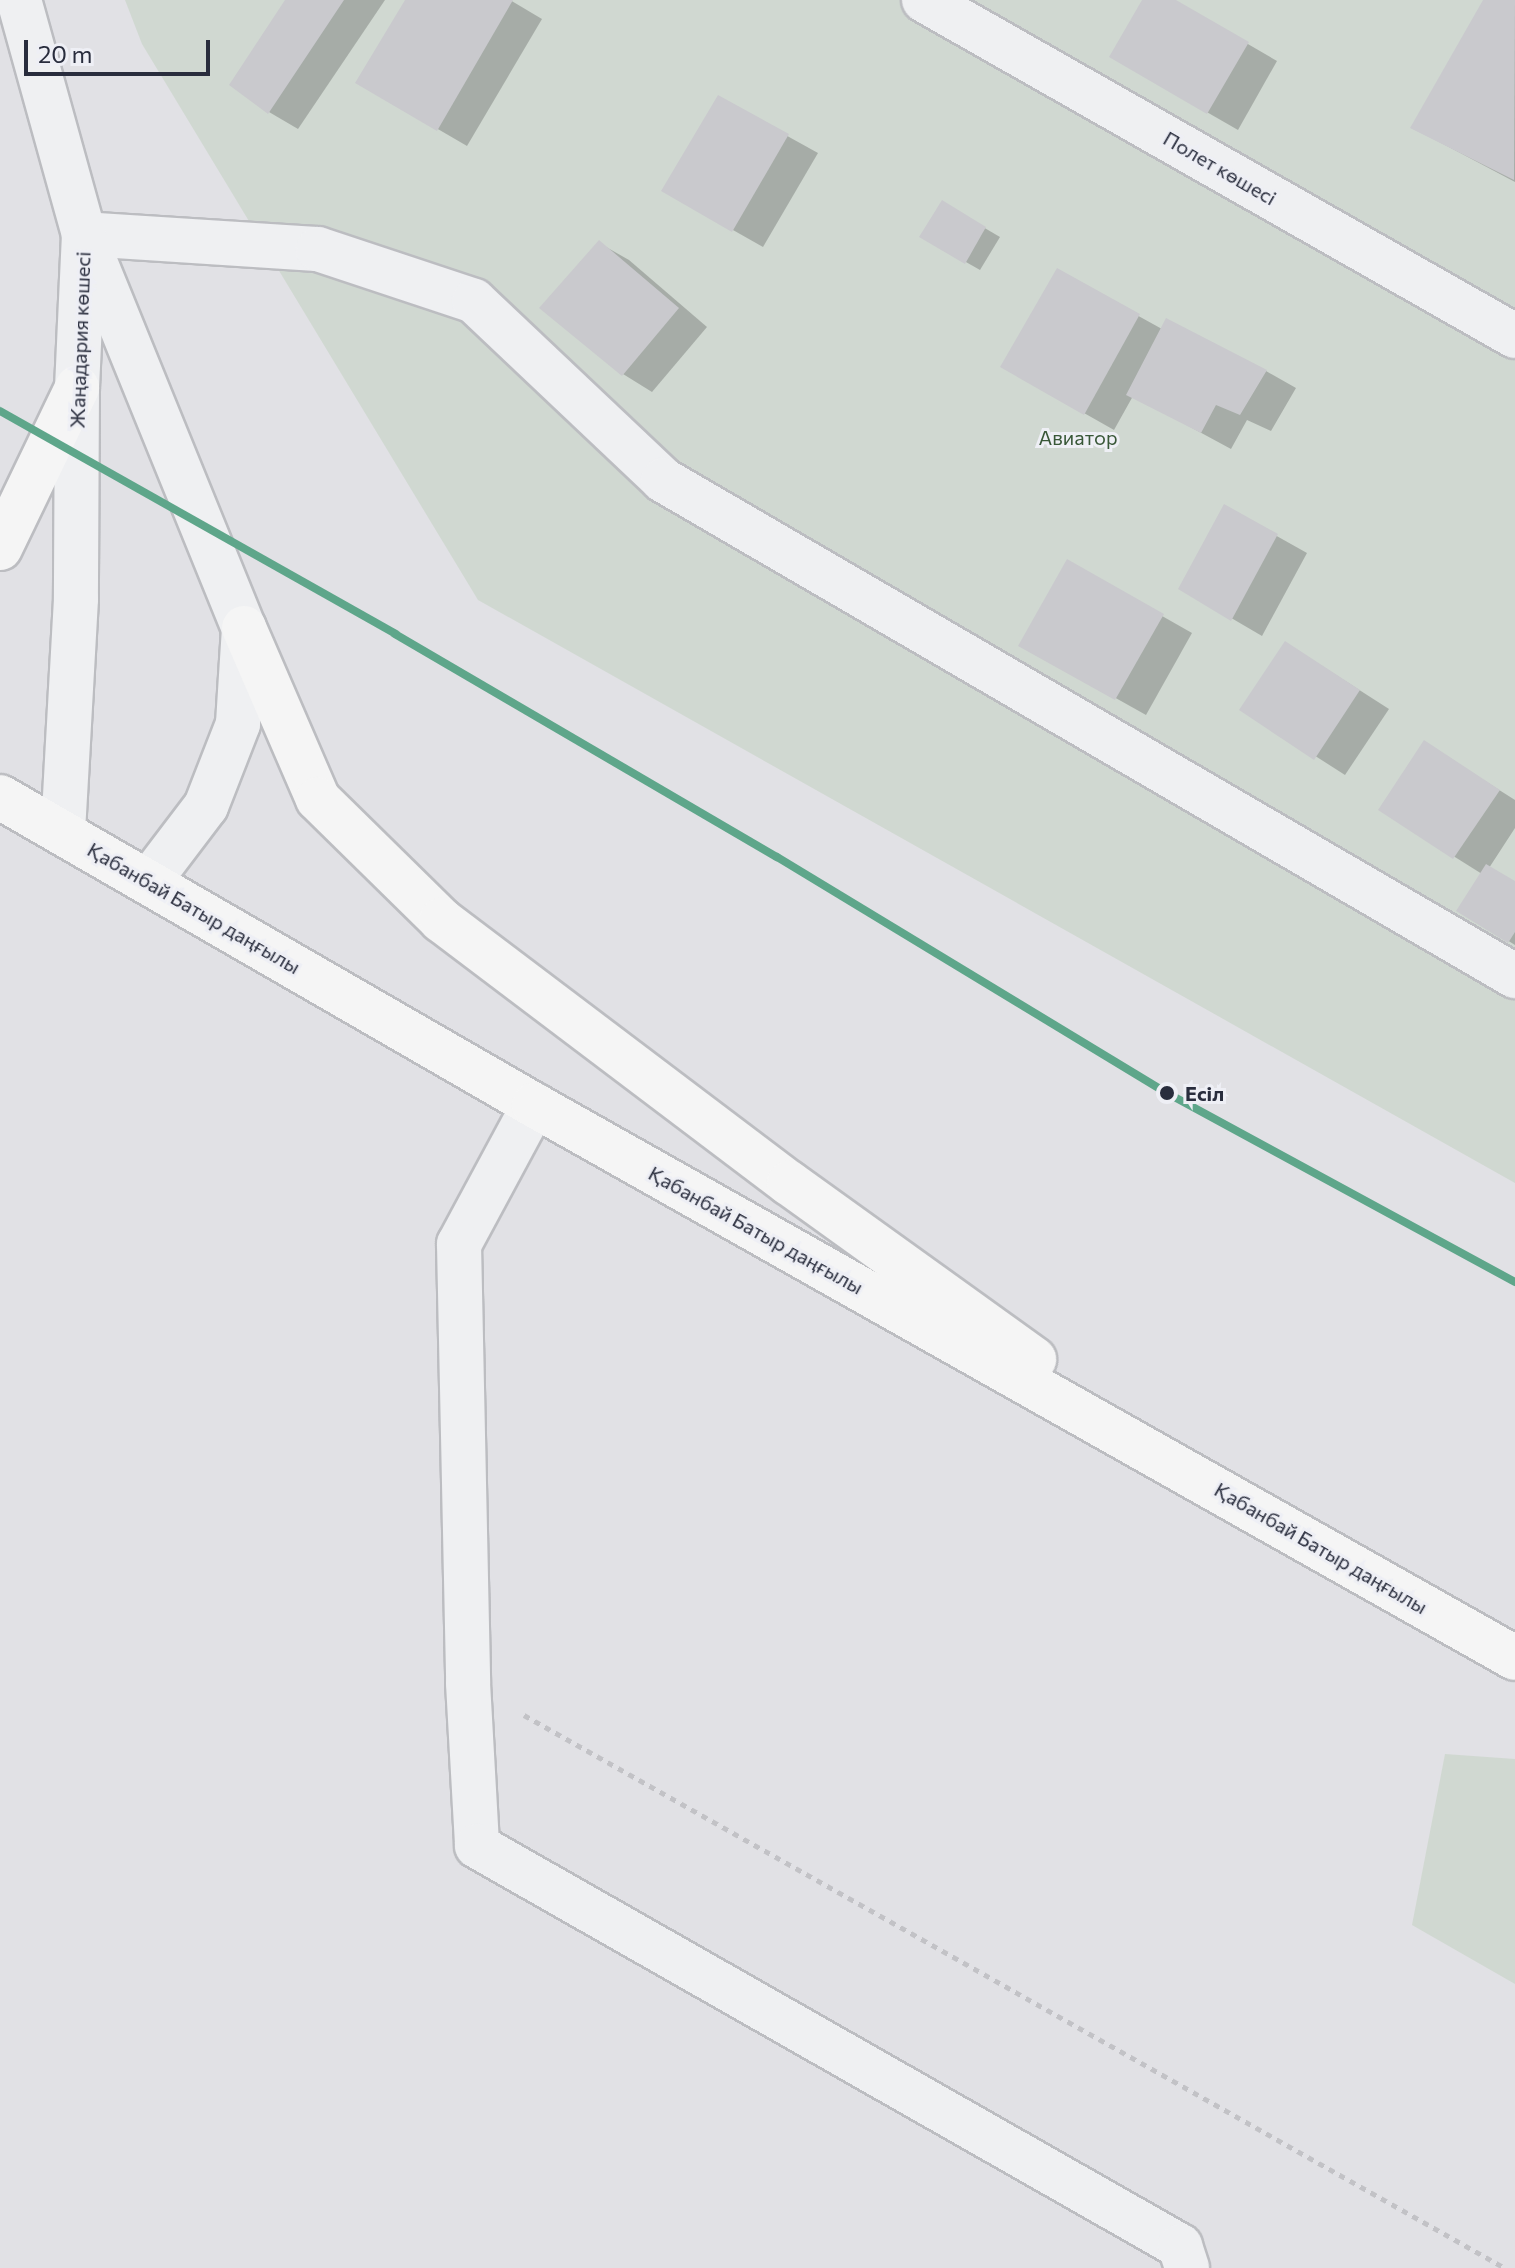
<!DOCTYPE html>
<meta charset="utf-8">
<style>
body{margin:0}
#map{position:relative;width:1515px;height:2268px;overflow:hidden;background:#e1e1e5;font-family:Commissioner,sans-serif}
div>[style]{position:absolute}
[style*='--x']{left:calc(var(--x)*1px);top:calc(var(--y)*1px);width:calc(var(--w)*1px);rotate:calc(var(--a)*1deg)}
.green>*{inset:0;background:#d0d8d1}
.shadow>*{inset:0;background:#0003}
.building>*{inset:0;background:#c9c9cd}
.path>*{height:5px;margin-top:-2.5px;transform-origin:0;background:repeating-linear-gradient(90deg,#c2c2c6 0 6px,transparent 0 12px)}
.roads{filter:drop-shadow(2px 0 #bcbdc1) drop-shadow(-2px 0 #bcbdc1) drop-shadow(0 2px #bcbdc1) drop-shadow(0 -2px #bcbdc1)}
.minor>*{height:44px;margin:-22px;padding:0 22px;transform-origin:22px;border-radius:22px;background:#eff0f2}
.tertiary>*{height:44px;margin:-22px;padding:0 22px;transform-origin:22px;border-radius:22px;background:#eff0f2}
.primary>*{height:44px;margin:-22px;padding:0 22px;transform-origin:22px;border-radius:22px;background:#f5f5f5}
.rail-1>*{height:8px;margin:-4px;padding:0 4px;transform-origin:4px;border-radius:4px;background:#5ea68a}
.dots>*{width:22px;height:22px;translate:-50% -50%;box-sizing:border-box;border:4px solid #eeeff5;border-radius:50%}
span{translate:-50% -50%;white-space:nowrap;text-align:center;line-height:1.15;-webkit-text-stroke:6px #eeeff5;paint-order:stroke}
.street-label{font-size:20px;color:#292d3d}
.park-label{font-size:20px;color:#385737}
.stop-label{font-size:20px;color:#292d3d;font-weight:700}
.left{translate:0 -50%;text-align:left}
.scale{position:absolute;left:24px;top:40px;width:186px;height:36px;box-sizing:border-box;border:4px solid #292d3d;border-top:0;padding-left:10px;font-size:24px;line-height:28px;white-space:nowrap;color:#292d3d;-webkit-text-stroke:6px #eeeff5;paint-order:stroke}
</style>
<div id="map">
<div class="green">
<i style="clip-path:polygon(125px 0,1515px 0,1515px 1183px,478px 600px,142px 44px)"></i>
<i style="clip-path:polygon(1445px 1754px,1515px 1759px,1515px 1984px,1412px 1925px)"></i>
</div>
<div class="shadow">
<i style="clip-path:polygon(287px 0,385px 0,298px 129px,269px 112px)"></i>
<i style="clip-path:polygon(408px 0,510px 0,542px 19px,467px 146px,357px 82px)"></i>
<i style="clip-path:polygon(1144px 0,1172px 0,1277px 61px,1238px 130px,1111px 57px)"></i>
<i style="clip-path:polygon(1485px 0,1515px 0,1515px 182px,1413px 128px)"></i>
<i style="clip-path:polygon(719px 98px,818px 153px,763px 247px,664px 191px)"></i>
<i style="clip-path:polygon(942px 203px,1000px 237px,980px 270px,922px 237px)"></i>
<i style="clip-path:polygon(599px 243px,629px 260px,707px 327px,652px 392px,623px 374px)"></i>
<i style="clip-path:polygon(1057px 271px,1162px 329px,1266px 371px,1296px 388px,1271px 431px,1247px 420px,1231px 449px,1133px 396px,1114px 430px,1003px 367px)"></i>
<i style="clip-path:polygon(1225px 507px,1307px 553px,1262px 636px,1180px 588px)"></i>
<i style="clip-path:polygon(1067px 562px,1192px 633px,1146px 715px,1021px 645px)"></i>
<i style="clip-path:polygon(1286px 643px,1389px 709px,1345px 775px,1242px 709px)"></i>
<i style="clip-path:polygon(1425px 743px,1515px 800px,1515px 828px,1489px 868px,1515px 883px,1515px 945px,1459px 910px,1482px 874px,1380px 810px)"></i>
</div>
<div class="building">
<i style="clip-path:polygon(285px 0,344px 0,268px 114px,229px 85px)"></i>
<i style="clip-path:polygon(405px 0,513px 0,437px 131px,355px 83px)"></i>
<i style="clip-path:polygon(1142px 0,1176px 0,1249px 42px,1207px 114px,1109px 57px)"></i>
<i style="clip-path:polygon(1483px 0,1515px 0,1514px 180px,1410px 128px)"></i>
<i style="clip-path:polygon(718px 95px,789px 134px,732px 232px,661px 191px)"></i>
<i style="clip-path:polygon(942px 200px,986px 227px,965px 264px,919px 237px)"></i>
<i style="clip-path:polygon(599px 240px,679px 308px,622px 376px,539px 308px)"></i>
<i style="clip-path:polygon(1057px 268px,1140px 314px,1084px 415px,1000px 367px)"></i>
<i style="clip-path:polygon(1166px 318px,1267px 370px,1240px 415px,1216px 405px,1201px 433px,1126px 395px)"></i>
<i style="clip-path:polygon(1224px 504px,1278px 534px,1231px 621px,1178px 589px)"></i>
<i style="clip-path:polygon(1067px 559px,1164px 614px,1115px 700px,1018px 646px)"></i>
<i style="clip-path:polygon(1285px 641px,1360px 690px,1314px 760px,1239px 710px)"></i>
<i style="clip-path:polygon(1424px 740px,1500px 790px,1453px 859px,1378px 810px)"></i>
<i style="clip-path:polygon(1486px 864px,1515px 881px,1515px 932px,1508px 943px,1456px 911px)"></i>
</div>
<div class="path">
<i style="--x:524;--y:1715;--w:1126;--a:29.41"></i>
</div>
<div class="roads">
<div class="minor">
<i style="--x:924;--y:0;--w:680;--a:29.62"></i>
<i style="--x:84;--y:234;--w:234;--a:3.7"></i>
<i style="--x:318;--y:249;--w:164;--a:18.4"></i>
<i style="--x:474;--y:301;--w:260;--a:43.4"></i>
<i style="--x:663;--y:480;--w:986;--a:30.21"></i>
<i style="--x:534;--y:1105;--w:158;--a:118.3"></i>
<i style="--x:459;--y:1244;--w:439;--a:88.8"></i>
<i style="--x:468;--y:1683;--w:163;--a:86.8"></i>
<i style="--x:477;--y:1846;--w:809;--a:29.64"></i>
<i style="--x:1180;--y:2246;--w:23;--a:72"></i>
</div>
<div class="tertiary">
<i style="--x:19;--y:0;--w:243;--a:74.5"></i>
<i style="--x:84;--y:234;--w:154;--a:92.6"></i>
<i style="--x:77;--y:388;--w:211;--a:90.3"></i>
<i style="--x:76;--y:599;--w:234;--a:93.2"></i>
<i style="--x:89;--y:247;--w:411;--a:67.9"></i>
<i style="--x:244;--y:628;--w:96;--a:93.6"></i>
<i style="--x:238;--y:724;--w:88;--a:111.3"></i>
<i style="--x:206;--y:806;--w:94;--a:127.2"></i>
</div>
<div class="primary">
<i style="--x:0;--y:548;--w:178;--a:-64.3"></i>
<i style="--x:244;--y:628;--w:186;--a:66.6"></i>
<i style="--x:318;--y:799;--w:173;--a:44.5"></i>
<i style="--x:441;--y:920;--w:436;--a:37.1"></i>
<i style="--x:789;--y:1183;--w:302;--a:35.7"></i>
<i style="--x:0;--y:797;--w:616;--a:29.98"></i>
<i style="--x:534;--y:1105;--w:1126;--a:29.41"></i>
</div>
</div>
<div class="rail-1">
<i style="--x:0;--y:411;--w:454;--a:29.4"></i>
<i style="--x:395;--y:634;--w:442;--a:30.3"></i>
<i style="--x:777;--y:857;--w:456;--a:31.2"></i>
<i style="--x:1167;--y:1093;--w:396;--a:28.5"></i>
</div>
<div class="dots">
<i style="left:1167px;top:1093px;background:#292d3d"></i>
</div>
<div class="street-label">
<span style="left:1220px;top:168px;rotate:30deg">Полет көшесі</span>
<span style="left:80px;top:340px;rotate:-88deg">Жаңадария көшесі</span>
<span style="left:194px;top:908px;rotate:30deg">Қабанбай Батыр даңғылы</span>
<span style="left:756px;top:1230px;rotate:29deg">Қабанбай Батыр даңғылы</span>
<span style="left:1321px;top:1548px;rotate:30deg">Қабанбай Батыр даңғылы</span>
</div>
<div class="park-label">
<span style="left:1078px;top:437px">Авиатор</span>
</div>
<div class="stop-label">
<span class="left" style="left:1185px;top:1093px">Есіл</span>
</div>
<div class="scale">20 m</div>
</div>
